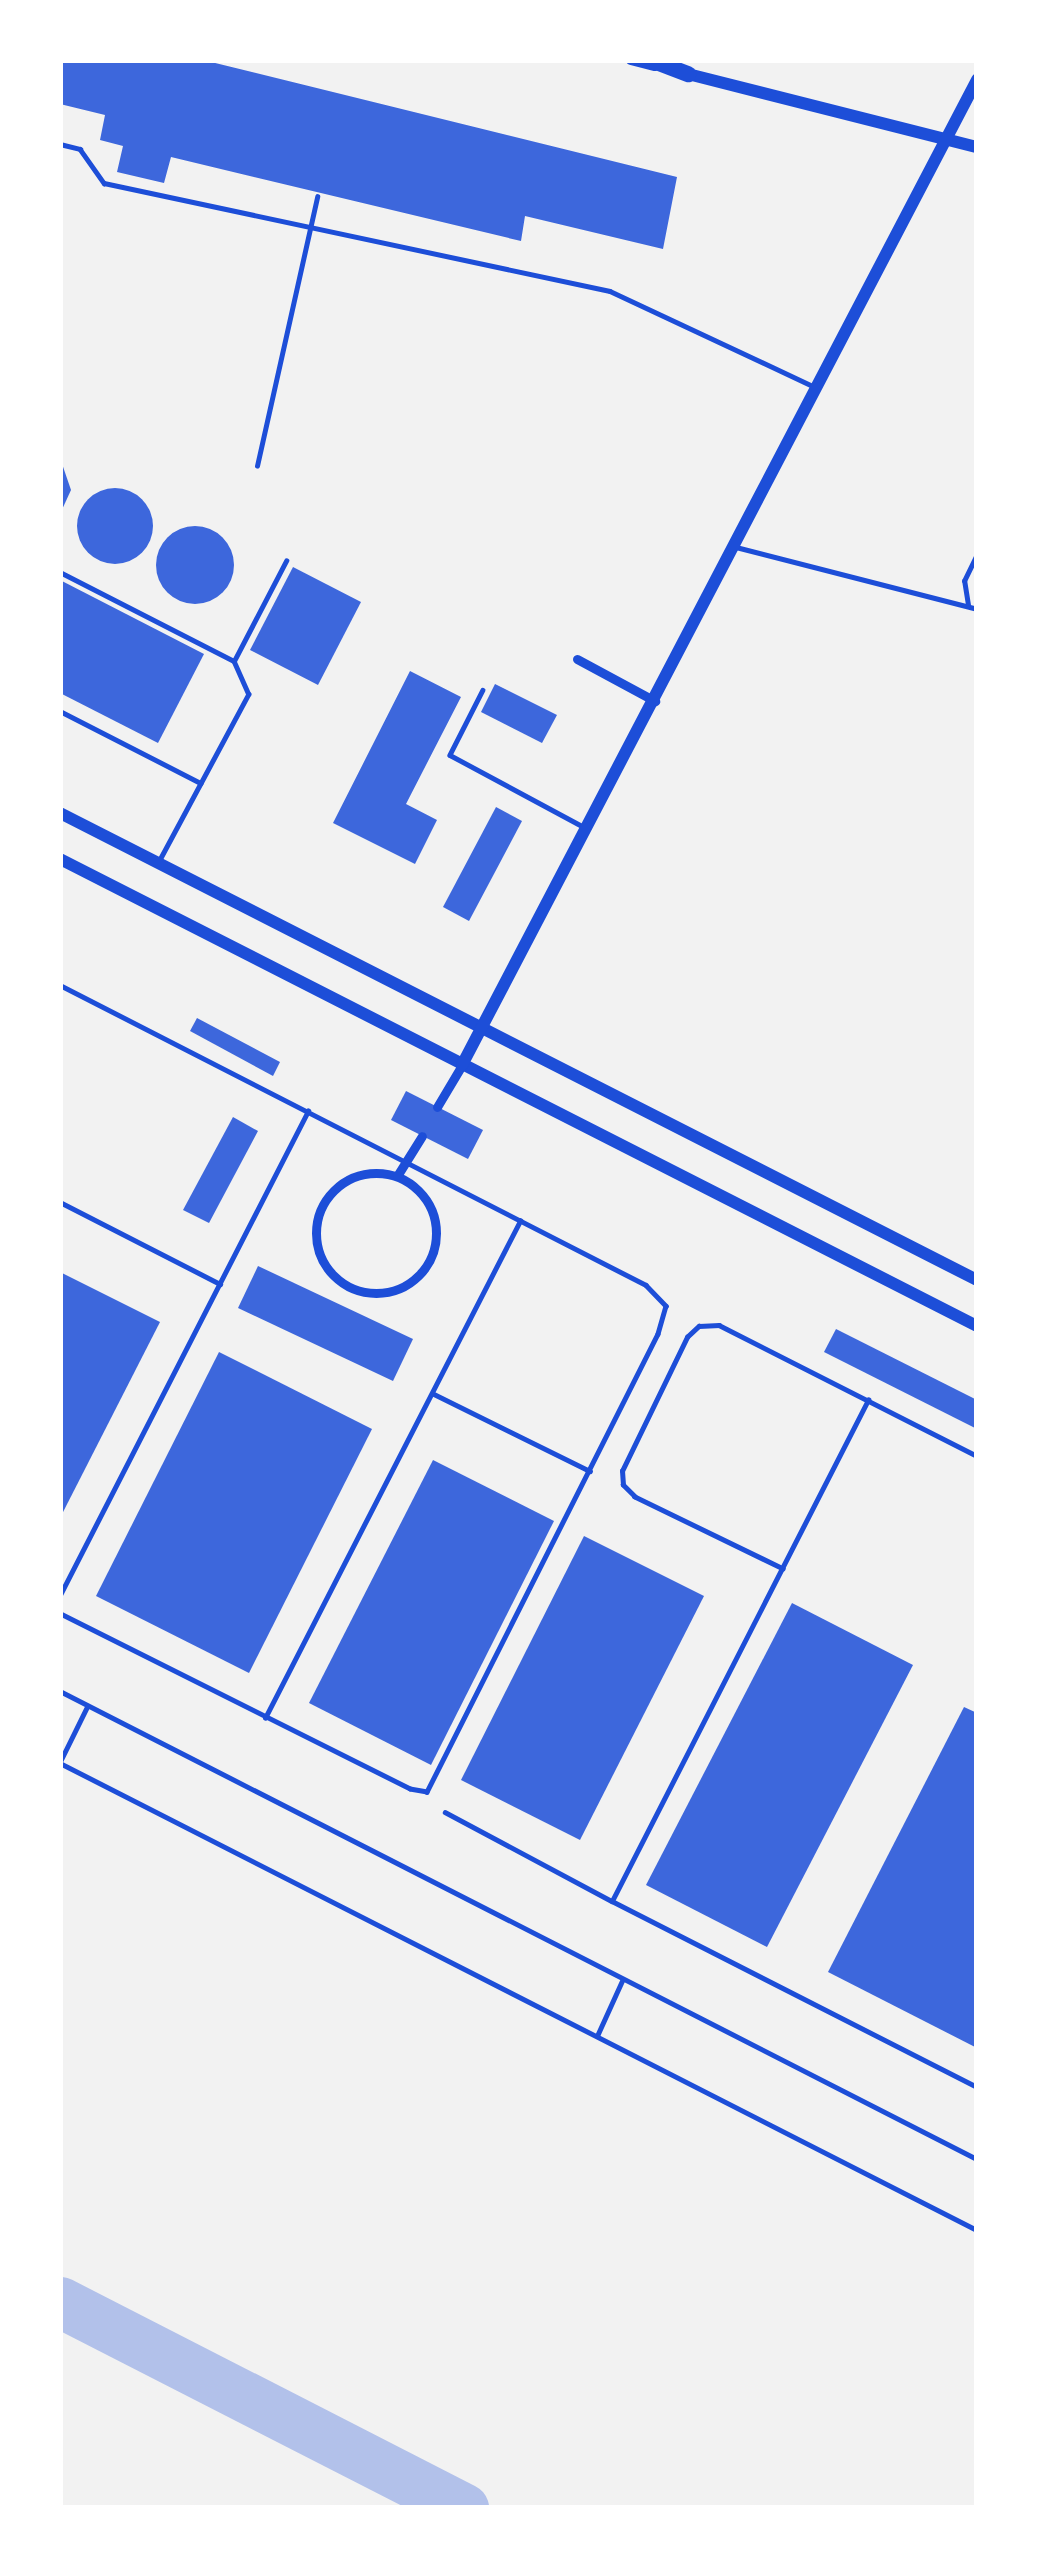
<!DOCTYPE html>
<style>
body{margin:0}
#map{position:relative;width:1037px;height:2568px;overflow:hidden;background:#f2f2f2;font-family:"Titillium Web",sans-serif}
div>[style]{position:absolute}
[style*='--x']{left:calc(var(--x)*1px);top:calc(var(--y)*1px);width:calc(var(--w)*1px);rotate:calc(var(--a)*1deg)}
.taxiway>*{height:51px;margin:-25.5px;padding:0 25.5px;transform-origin:25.5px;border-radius:25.5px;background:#b2c1ea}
.building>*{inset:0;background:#3d67dc}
.round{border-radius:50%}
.service>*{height:4.5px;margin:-2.25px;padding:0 2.25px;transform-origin:2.25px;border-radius:2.25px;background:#1d4ed8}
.minor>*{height:9px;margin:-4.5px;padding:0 4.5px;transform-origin:4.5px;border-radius:4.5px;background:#1d4ed8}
.minor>.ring{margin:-4.5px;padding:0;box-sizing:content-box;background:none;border:9px solid #1d4ed8;border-radius:50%}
.tertiary>*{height:12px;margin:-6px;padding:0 6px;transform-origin:6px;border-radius:6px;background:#1d4ed8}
.trunk>*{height:16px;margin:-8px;padding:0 8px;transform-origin:8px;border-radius:8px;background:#1d4ed8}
span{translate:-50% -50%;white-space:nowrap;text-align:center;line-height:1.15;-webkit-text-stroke:12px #fff;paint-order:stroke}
.frame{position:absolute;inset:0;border:63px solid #fff;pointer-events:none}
</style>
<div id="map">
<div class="taxiway">
<i style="--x:60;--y:2302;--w:453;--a:27.1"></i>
</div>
<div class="building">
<i style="clip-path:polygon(60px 60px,203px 60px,677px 177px,663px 249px,525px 216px,521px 241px,171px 157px,164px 183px,117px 172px,123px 146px,100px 140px,105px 115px,60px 104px)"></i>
<i style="clip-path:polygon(60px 458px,71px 490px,60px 514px)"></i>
<i class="round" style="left:77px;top:488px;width:76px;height:76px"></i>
<i class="round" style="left:156px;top:526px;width:78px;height:78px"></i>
<i style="clip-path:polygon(293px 567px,361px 602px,318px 685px,250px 650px)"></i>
<i style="clip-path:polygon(60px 580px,204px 654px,158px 743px,60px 693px)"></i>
<i style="clip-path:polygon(410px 671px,461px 697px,406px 804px,437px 820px,415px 864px,333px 823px)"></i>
<i style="clip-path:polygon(495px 684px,557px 715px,542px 743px,481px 712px)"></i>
<i style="clip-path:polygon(496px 807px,522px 821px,469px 921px,443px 907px)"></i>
<i style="clip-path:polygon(197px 1018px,280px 1062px,273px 1076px,190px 1031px)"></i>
<i style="clip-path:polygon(406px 1091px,483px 1130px,468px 1159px,391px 1120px)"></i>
<i style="clip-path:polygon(233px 1117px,258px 1131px,209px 1223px,183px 1210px)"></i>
<i style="clip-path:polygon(258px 1266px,413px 1339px,393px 1381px,238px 1308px)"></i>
<i style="clip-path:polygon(60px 1272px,160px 1322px,60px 1518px)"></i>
<i style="clip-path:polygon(836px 1329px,977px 1400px,977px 1429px,824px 1352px)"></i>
<i style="clip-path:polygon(219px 1352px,372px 1429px,249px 1673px,96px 1596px)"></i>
<i style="clip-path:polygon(433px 1460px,554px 1521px,431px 1765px,309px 1703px)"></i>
<i style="clip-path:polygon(584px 1536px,704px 1596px,580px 1840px,461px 1780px)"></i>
<i style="clip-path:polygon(792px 1603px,913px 1665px,767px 1947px,646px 1885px)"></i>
<i style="clip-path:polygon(964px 1707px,977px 1713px,977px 2048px,828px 1972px)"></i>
</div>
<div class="service">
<i style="--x:60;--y:144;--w:21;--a:14"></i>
<i style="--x:80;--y:149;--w:42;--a:54.8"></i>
<i style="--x:104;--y:183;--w:517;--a:12.05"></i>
<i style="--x:610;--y:291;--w:224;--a:25.1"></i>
<i style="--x:257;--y:466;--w:276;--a:-77.4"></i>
<i style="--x:736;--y:547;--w:249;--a:14.4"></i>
<i style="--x:60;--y:572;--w:195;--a:27.1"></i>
<i style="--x:234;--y:661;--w:36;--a:66"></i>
<i style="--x:249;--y:694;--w:188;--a:118.2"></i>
<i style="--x:968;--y:605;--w:24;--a:-99"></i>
<i style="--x:964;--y:581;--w:30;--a:-64"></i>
<i style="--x:234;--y:661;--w:113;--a:-62.5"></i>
<i style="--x:483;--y:690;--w:73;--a:116.9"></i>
<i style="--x:450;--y:755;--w:150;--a:28.3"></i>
<i style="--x:60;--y:711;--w:158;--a:27.1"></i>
<i style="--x:60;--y:985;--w:658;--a:27.11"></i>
<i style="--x:646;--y:1285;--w:29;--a:46"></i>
<i style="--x:666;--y:1306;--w:29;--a:106"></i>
<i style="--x:658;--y:1334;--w:513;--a:116.76"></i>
<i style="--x:427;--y:1792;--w:17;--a:-170"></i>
<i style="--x:410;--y:1789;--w:391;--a:-153.4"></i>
<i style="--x:60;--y:1202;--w:180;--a:27.1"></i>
<i style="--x:434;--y:1394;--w:174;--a:26.3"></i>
<i style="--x:783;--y:1569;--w:165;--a:-154.1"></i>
<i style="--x:635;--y:1497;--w:17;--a:-135"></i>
<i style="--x:623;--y:1485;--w:14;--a:-94"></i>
<i style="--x:622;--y:1471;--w:149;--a:-64.1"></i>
<i style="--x:687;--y:1337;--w:16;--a:-43"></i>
<i style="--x:699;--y:1326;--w:20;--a:-3"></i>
<i style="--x:719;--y:1325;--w:289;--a:26.9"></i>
<i style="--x:60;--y:1595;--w:544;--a:-62.87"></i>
<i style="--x:60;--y:1691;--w:1030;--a:27.04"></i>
<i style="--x:88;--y:1706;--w:64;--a:116.2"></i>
<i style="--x:60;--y:1763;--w:1029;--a:26.99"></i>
<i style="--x:265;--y:1718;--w:559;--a:-62.84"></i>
<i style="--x:445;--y:1812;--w:189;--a:28.1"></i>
<i style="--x:612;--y:1901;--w:563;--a:-62.93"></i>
<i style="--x:612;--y:1901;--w:410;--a:27"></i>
<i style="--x:597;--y:2036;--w:60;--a:-65.6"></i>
</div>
<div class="minor">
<i style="--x:630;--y:60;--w:25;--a:14"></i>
<i style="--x:577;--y:659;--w:89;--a:28.3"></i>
<i style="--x:437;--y:1107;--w:49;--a:-59.2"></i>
<i class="ring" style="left:316px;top:1173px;width:111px;height:111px"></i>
<i style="--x:397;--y:1176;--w:47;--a:-58"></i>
</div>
<div class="tertiary">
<i style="--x:688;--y:74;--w:298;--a:14.2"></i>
<i style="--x:60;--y:813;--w:1029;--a:26.99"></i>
<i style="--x:60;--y:859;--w:1029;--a:26.99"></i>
<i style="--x:462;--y:1065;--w:1112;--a:-62.4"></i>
</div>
<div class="trunk">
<i style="--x:651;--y:60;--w:40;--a:21"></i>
</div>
<div class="frame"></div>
</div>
